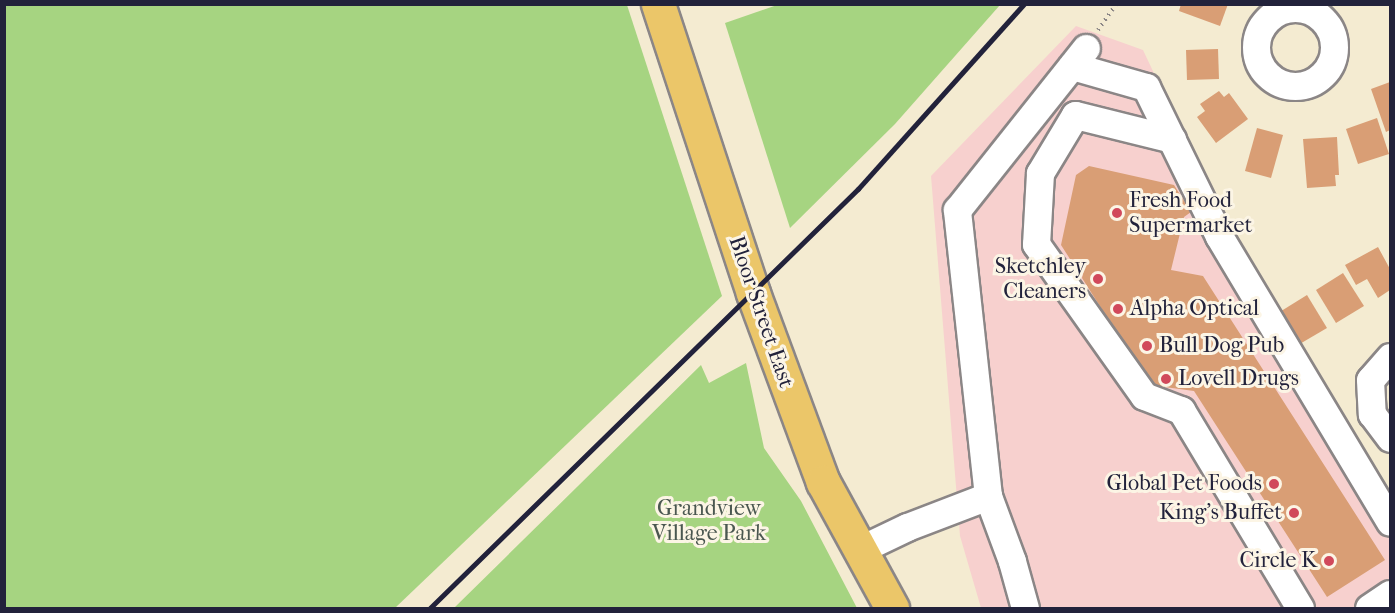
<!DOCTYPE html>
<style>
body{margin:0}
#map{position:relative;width:1395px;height:613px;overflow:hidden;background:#f4ebd1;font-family:"IM FELL French Canon",serif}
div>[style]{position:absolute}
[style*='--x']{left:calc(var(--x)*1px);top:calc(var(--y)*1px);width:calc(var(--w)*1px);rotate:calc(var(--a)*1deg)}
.built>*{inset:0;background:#f7d0ce}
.green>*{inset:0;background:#a6d481}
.building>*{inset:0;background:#d99e75}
.path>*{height:4px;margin-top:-2px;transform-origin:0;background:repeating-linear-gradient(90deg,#8b8686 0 1.5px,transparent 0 6px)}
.roads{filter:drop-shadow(2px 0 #8b8686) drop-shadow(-2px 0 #8b8686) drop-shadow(0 2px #8b8686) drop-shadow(0 -2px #8b8686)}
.minor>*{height:27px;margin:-13.5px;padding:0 13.5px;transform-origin:13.5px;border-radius:13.5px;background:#fff}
.minor>.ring{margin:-13.5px;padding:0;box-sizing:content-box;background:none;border:27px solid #fff;border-radius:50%}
.major>*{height:33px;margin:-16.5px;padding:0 16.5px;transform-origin:16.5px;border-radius:16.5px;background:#ebc669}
.rail>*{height:4.5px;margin:-2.25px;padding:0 2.25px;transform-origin:2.25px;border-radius:2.25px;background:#22223b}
.dots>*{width:16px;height:16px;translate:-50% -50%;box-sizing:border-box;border:3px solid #fcf5e5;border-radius:50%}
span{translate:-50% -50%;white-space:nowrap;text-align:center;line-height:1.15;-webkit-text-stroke:6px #fcf5e5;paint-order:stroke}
.poi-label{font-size:22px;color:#22223b}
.left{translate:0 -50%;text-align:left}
.right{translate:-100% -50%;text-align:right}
.street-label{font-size:22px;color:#22223b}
.park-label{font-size:22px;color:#4a5750}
.frame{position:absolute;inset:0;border:6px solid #22223b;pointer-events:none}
</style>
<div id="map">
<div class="built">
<i style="clip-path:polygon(1076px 26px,1143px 50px,1271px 321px,1390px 520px,1390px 608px,981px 608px,960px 536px,931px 176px)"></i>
</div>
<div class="green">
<i style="clip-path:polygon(780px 4px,1000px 5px,895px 124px,790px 228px,725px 23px)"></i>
<i style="clip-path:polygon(4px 5px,627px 5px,722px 296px,395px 608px,5px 608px)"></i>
<i style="clip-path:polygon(746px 363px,764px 448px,801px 501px,857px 608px,454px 608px,701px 365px,709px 383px)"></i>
</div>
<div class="building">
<i style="clip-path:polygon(1181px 4px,1228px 4px,1220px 26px,1179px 11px)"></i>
<i style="clip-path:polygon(1218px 49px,1219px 79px,1187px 80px,1186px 50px)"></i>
<i style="clip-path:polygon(1390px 82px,1390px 130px,1386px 132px,1371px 89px)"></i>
<i style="clip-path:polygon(1219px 91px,1224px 97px,1229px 93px,1248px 119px,1216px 143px,1197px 117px,1205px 111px,1200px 104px)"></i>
<i style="clip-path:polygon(1377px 118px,1389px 154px,1358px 164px,1346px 129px)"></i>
<i style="clip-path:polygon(1257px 128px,1283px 135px,1271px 178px,1245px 171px)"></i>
<i style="clip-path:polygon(1337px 137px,1339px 175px,1335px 175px,1336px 186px,1307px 188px,1303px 139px)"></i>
<i style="clip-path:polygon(1089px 166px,1174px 185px,1191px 212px,1184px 217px,1171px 270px,1203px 276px,1385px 560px,1327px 597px,1194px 391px,1150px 385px,1082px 278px,1086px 260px,1070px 259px,1061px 245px,1076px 175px)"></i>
<i style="clip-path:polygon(1378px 247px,1390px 269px,1390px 290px,1378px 298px,1367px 279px,1356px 285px,1345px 265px)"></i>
<i style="clip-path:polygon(1343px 273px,1364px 306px,1336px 323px,1316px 290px)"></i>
<i style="clip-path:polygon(1307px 295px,1327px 328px,1298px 345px,1278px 313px)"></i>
</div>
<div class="path">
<i style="--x:1258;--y:4;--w:16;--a:52"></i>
<i style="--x:1098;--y:30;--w:32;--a:-55"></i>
</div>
<div class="roads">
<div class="minor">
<i class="ring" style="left:1256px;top:8px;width:51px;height:51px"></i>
<i style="--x:1072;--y:66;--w:77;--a:15.8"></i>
<i style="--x:1146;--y:87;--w:166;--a:63.9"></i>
<i style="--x:1219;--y:236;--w:333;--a:59.1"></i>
<i style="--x:1172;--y:139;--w:100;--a:-166.1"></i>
<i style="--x:1075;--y:115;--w:68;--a:121.1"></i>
<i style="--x:1040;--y:173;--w:71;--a:93.2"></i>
<i style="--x:1036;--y:244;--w:186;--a:54.6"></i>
<i style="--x:1144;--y:396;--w:40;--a:21"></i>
<i style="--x:1181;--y:410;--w:231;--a:59"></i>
<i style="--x:1390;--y:357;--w:30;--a:131"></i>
<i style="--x:1370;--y:380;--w:34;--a:87"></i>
<i style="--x:1372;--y:414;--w:30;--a:53"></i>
<i style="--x:861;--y:549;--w:51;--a:-25.6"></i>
<i style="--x:907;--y:527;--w:87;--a:-20.9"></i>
<i style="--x:1025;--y:608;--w:49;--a:-105.5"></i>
<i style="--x:1012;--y:561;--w:69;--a:-110.3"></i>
<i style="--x:988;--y:496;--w:288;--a:-96.2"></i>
<i style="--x:957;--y:210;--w:207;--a:-51.5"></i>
<i style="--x:1369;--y:608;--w:25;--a:-34"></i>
</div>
<div class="major">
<i style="--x:658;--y:4;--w:304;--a:71.8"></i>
<i style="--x:753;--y:293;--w:202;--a:69.7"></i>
<i style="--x:823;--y:482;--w:144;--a:61.3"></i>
</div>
</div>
<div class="rail">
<i style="--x:430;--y:608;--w:599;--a:-44.39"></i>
<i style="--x:858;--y:189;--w:249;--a:-48.1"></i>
</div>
<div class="dots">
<i style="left:1117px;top:213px;background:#d1495b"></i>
<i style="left:1098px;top:279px;background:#d1495b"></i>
<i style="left:1118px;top:309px;background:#d1495b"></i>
<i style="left:1147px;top:346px;background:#d1495b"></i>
<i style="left:1166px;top:379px;background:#d1495b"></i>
<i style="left:1274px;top:484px;background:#d1495b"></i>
<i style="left:1294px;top:513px;background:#d1495b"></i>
<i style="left:1329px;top:561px;background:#d1495b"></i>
</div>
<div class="poi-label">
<span class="left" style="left:1129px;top:213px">Fresh Food<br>Supermarket</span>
<span class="right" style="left:1086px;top:279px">Sketchley<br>Cleaners</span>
<span class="left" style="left:1130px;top:309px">Alpha Optical</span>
<span class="left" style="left:1159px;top:346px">Bull Dog Pub</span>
<span class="left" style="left:1178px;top:379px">Lovell Drugs</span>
<span class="right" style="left:1262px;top:484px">Global Pet Foods</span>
<span class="right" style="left:1282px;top:513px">King's Buffet</span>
<span class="right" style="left:1317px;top:561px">Circle K</span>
</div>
<div class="street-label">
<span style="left:761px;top:312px;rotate:71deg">Bloor Street East</span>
</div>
<div class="park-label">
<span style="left:709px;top:521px">Grandview<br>Village Park</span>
</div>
<div class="frame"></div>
</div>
